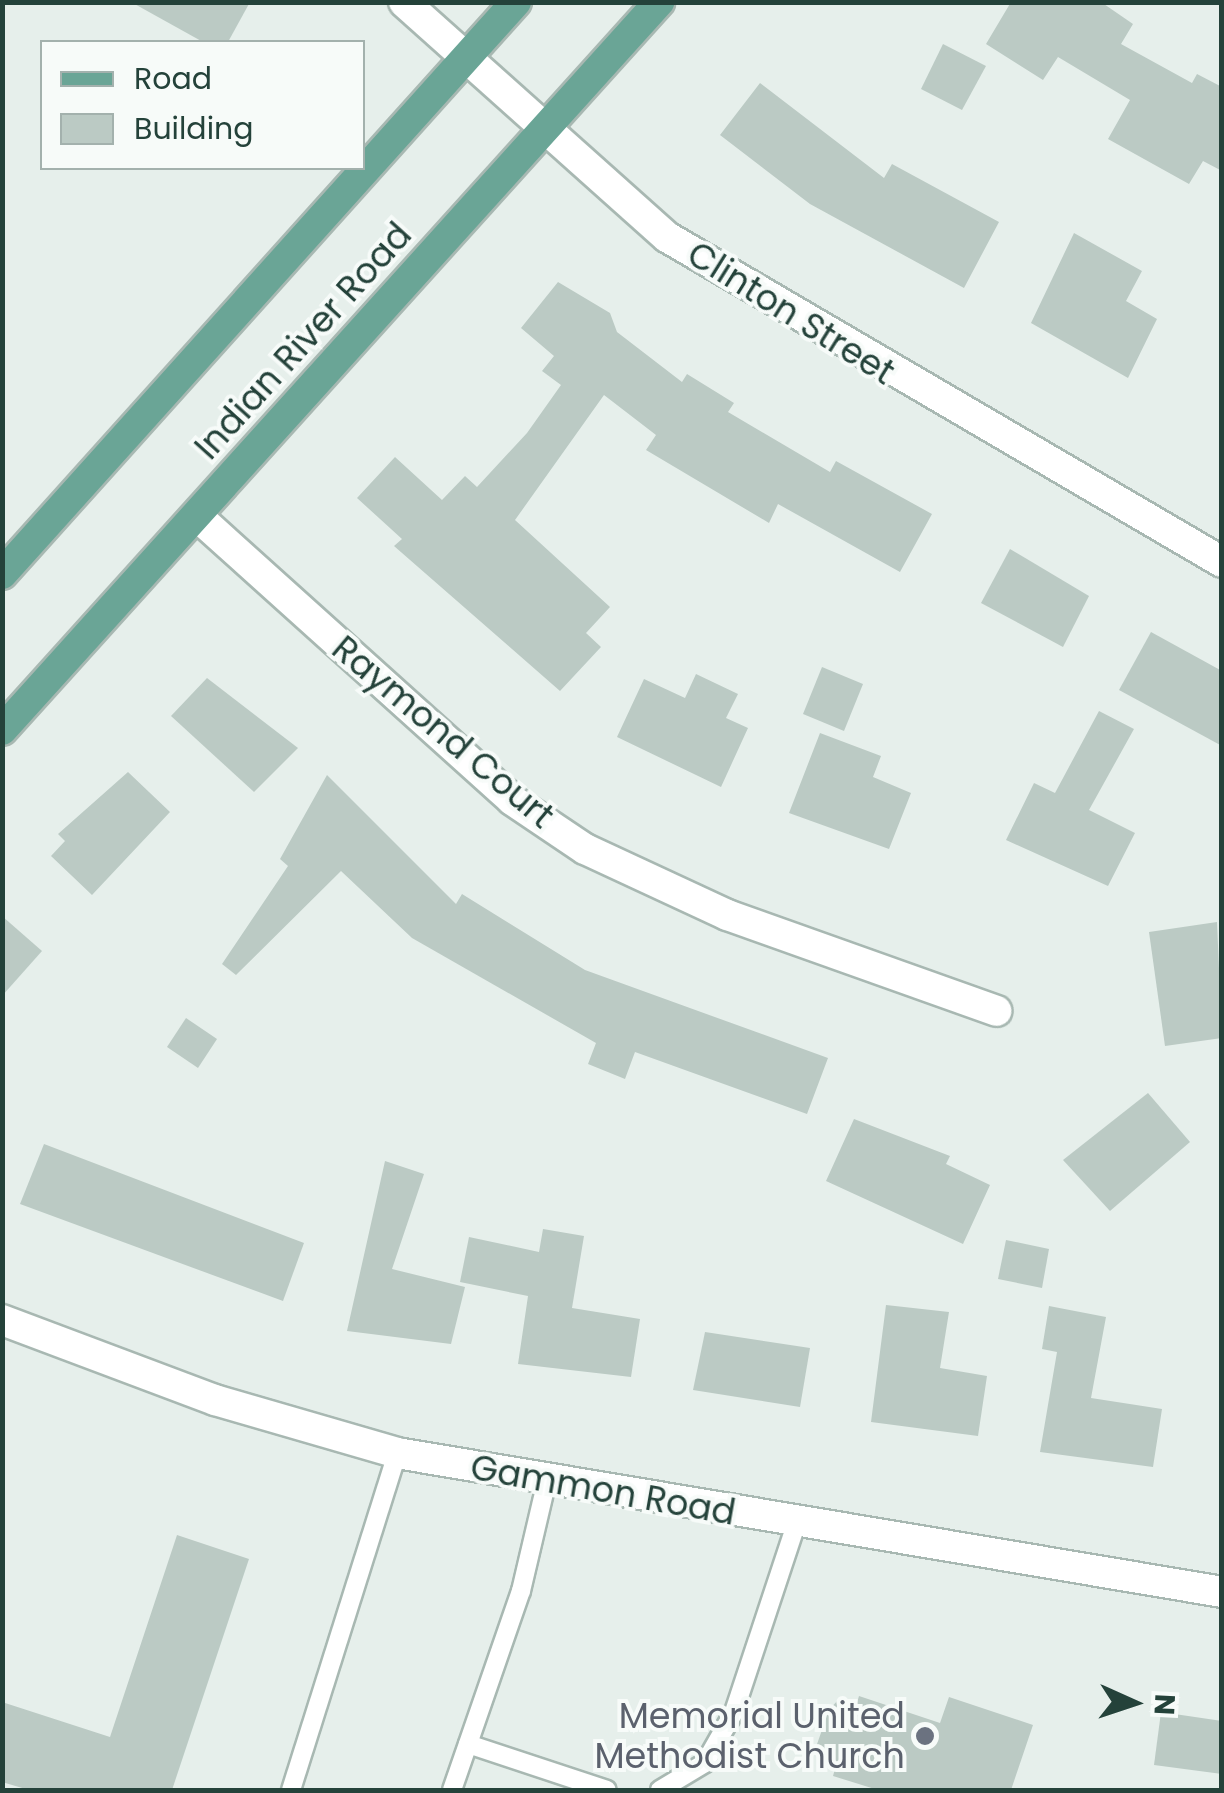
<!DOCTYPE html>
<style>
body{margin:0}
#map{position:relative;width:1224px;height:1793px;overflow:hidden;background:#e6efeb;font-family:Poppins,sans-serif}
div>[style]{position:absolute}
[style*='--x']{left:calc(var(--x)*1px);top:calc(var(--y)*1px);width:calc(var(--w)*1px);rotate:calc(var(--a)*1deg)}
.building>*{inset:0;background:#bbcac4}
.roads{filter:drop-shadow(2px 0 #a8b8b2) drop-shadow(-2px 0 #a8b8b2) drop-shadow(0 2px #a8b8b2) drop-shadow(0 -2px #a8b8b2)}
.lane>*{height:18px;margin:-9px;padding:0 9px;transform-origin:9px;border-radius:9px;background:#fff}
.street>*{height:30px;margin:-15px;padding:0 15px;transform-origin:15px;border-radius:15px;background:#fff}
.primary>*{height:30px;margin:-15px;padding:0 15px;transform-origin:15px;border-radius:15px;background:#6aa596}
.dots>*{width:28px;height:28px;translate:-50% -50%;box-sizing:border-box;border:5px solid #f7fbf9;border-radius:50%}
span{translate:-50% -50%;white-space:nowrap;text-align:center;line-height:1.15;-webkit-text-stroke:8px #f7fbf9;paint-order:stroke}
.street-label{font-size:35px;color:#24423a}
.worship-label{font-size:35px;color:#5b616d}
.right{translate:-100% -50%;text-align:right}
.frame{position:absolute;inset:0;border:5px solid #24423a;pointer-events:none}
.legend{position:absolute;left:40px;top:40px;width:325px;height:130px;box-sizing:border-box;background:#f7fbf9;border:2px solid #a3b1ad;margin:0;padding:12px 18px;list-style:none;font-size:30px;color:#24423a}
.legend li{display:flex;align-items:center;gap:20px;height:50px}
.legend b{width:50px;border:2px solid #a3b1ad}
.north{position:absolute;left:1084px;top:1653px;width:100px;height:100px;-webkit-text-stroke:8px #f7fbf9;paint-order:stroke;rotate:93deg;font-size:28px;font-weight:700;line-height:40px;text-align:center;color:#24423a}
.north::after{content:'';display:block;margin:auto;width:35px;height:45px;background:#24423a;clip-path:polygon(50% 0,100% 100%,50% 72%,0 100%)}
</style>
<div id="map">
<div class="building">
<i style="clip-path:polygon(131px 2px,250px 2px,228px 42px,203px 42px)"></i>
<i style="clip-path:polygon(1011px 2px,1101px 2px,1133px 24px,1121px 44px,1192px 83px,1197px 74px,1222px 87px,1222px 171px,1203px 161px,1189px 184px,1108px 139px,1130px 100px,1058px 57px,1043px 80px,986px 44px)"></i>
<i style="clip-path:polygon(943px 44px,986px 66px,962px 110px,921px 89px)"></i>
<i style="clip-path:polygon(760px 83px,884px 178px,892px 164px,999px 222px,964px 288px,810px 204px,720px 135px)"></i>
<i style="clip-path:polygon(1074px 233px,1142px 271px,1126px 301px,1157px 319px,1128px 378px,1031px 323px)"></i>
<i style="clip-path:polygon(558px 282px,610px 313px,617px 332px,682px 382px,687px 374px,734px 403px,728px 412px,830px 472px,836px 461px,932px 514px,900px 572px,778px 504px,769px 523px,646px 450px,656px 435px,604px 395px,515px 520px,610px 607px,586px 633px,601px 647px,560px 691px,394px 546px,402px 539px,357px 498px,395px 457px,442px 500px,465px 476px,477px 487px,527px 433px,561px 385px,542px 371px,554px 356px,521px 328px)"></i>
<i style="clip-path:polygon(1010px 549px,1089px 596px,1063px 647px,981px 603px)"></i>
<i style="clip-path:polygon(1151px 632px,1222px 671px,1222px 746px,1119px 690px)"></i>
<i style="clip-path:polygon(822px 667px,863px 684px,844px 731px,803px 714px)"></i>
<i style="clip-path:polygon(696px 674px,738px 694px,726px 718px,748px 728px,721px 787px,617px 737px,644px 679px,685px 698px)"></i>
<i style="clip-path:polygon(207px 678px,298px 748px,254px 792px,171px 716px)"></i>
<i style="clip-path:polygon(1099px 711px,1134px 729px,1089px 810px,1135px 833px,1108px 886px,1006px 840px,1034px 783px,1055px 793px)"></i>
<i style="clip-path:polygon(820px 733px,881px 756px,873px 777px,911px 793px,889px 849px,789px 813px)"></i>
<i style="clip-path:polygon(128px 772px,170px 812px,92px 895px,51px 856px,65px 841px,58px 834px)"></i>
<i style="clip-path:polygon(327px 775px,456px 904px,462px 894px,585px 970px,828px 1058px,807px 1114px,635px 1052px,625px 1079px,588px 1064px,596px 1043px,412px 938px,341px 871px,236px 975px,222px 964px,288px 866px,280px 859px)"></i>
<i style="clip-path:polygon(2px 916px,42px 951px,2px 996px)"></i>
<i style="clip-path:polygon(1217px 922px,1222px 1038px,1165px 1046px,1149px 932px)"></i>
<i style="clip-path:polygon(186px 1018px,217px 1039px,198px 1068px,167px 1047px)"></i>
<i style="clip-path:polygon(1148px 1093px,1190px 1142px,1110px 1211px,1063px 1160px)"></i>
<i style="clip-path:polygon(854px 1119px,950px 1156px,946px 1164px,990px 1185px,963px 1244px,826px 1181px)"></i>
<i style="clip-path:polygon(44px 1144px,304px 1243px,283px 1301px,20px 1204px)"></i>
<i style="clip-path:polygon(385px 1161px,424px 1174px,392px 1269px,465px 1287px,451px 1344px,347px 1331px)"></i>
<i style="clip-path:polygon(543px 1229px,584px 1236px,572px 1308px,640px 1319px,631px 1377px,518px 1364px,528px 1296px,460px 1282px,469px 1237px,539px 1252px)"></i>
<i style="clip-path:polygon(1006px 1240px,1049px 1249px,1042px 1288px,998px 1279px)"></i>
<i style="clip-path:polygon(886px 1305px,949px 1312px,940px 1368px,987px 1376px,978px 1436px,871px 1422px)"></i>
<i style="clip-path:polygon(1049px 1306px,1106px 1317px,1091px 1398px,1162px 1409px,1153px 1467px,1040px 1452px,1057px 1352px,1042px 1349px)"></i>
<i style="clip-path:polygon(705px 1332px,810px 1348px,800px 1407px,693px 1390px)"></i>
<i style="clip-path:polygon(177px 1535px,249px 1559px,172px 1790px,29px 1790px,2px 1782px,2px 1702px,110px 1737px)"></i>
<i style="clip-path:polygon(859px 1696px,940px 1723px,949px 1697px,1033px 1725px,1011px 1790px,878px 1790px,833px 1776px,836px 1765px,820px 1759px,816px 1747px,829px 1710px,838px 1700px,856px 1706px)"></i>
<i style="clip-path:polygon(1161px 1712px,1222px 1721px,1222px 1774px,1154px 1765px)"></i>
</div>
<div class="roads">
<div class="lane">
<i style="--x:468;--y:1744;--w:146;--a:18.3"></i>
<i style="--x:291;--y:1790;--w:353;--a:-72.5"></i>
<i style="--x:452;--y:1790;--w:211;--a:-70.9"></i>
<i style="--x:521;--y:1591;--w:114;--a:-76.8"></i>
<i style="--x:660;--y:1790;--w:52;--a:-31"></i>
<i style="--x:705;--y:1763;--w:59;--a:-60.4"></i>
<i style="--x:734;--y:1712;--w:197;--a:-71.7"></i>
</div>
<div class="street">
<i style="--x:404;--y:2;--w:353;--a:41.8"></i>
<i style="--x:667;--y:237;--w:643;--a:30.35"></i>
<i style="--x:197;--y:516;--w:424;--a:42"></i>
<i style="--x:512;--y:800;--w:88;--a:33.9"></i>
<i style="--x:585;--y:849;--w:157;--a:24.9"></i>
<i style="--x:727;--y:915;--w:286;--a:19.6"></i>
<i style="--x:2;--y:1320;--w:228;--a:20.6"></i>
<i style="--x:215;--y:1400;--w:190;--a:16.2"></i>
<i style="--x:397;--y:1453;--w:837;--a:9.56"></i>
</div>
<div class="primary">
<i style="--x:2;--y:574;--w:769;--a:-48.06"></i>
<i style="--x:2;--y:730;--w:981;--a:-47.93"></i>
</div>
</div>
<div class="dots">
<i style="left:925px;top:1736px;background:#6b7280"></i>
</div>
<div class="street-label">
<span style="left:791px;top:313px;rotate:32deg">Clinton Street</span>
<span style="left:303px;top:341px;rotate:-48deg">Indian River Road</span>
<span style="left:443px;top:732px;rotate:40deg">Raymond Court</span>
<span style="left:603px;top:1490px;rotate:10deg">Gammon Road</span>
</div>
<div class="worship-label">
<span class="right" style="left:905px;top:1736px">Memorial United<br>Methodist Church</span>
</div>
<div class="frame"></div>
<ul class="legend">
<li><b style="height:12px;background:#6aa596"></b>Road</li>
<li><b style="height:28px;background:#bbcac4"></b>Building</li>
</ul>
<div class="north">N</div>
</div>
